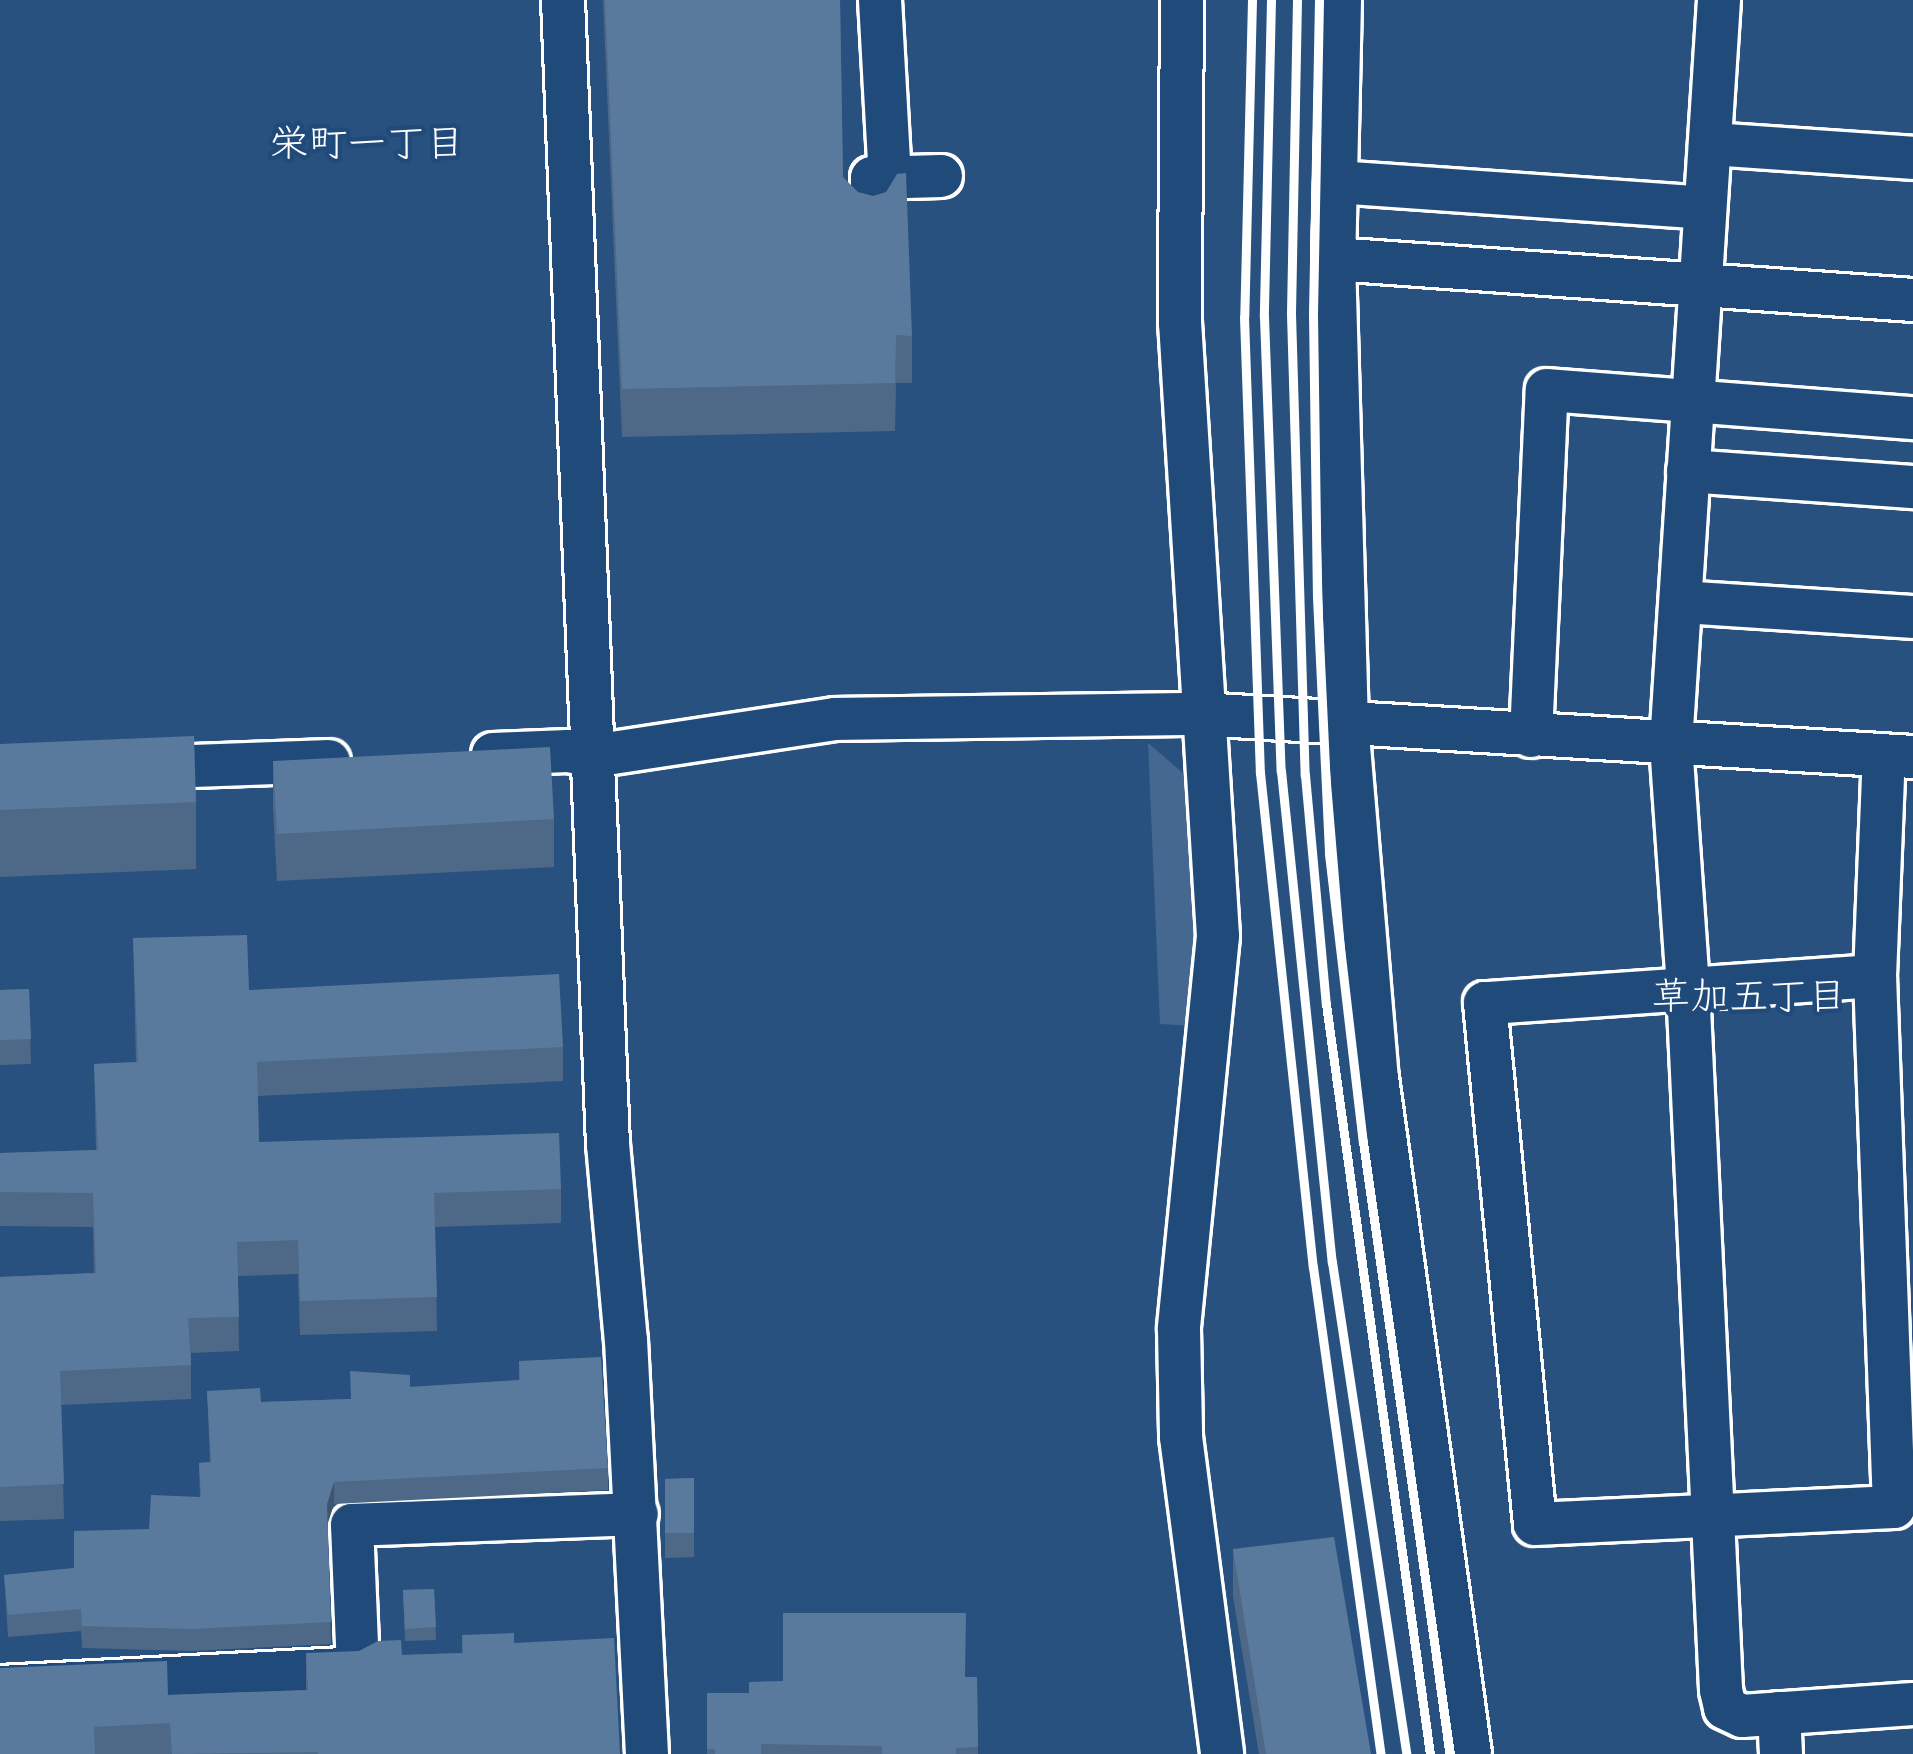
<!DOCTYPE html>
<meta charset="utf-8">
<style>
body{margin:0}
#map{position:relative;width:1913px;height:1754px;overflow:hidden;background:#28517f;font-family:"Architects Daughter","Klee One",sans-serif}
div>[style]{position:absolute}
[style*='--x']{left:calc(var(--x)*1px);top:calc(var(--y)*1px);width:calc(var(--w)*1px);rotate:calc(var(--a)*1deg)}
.green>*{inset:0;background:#446890}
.roads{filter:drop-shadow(3px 0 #fff) drop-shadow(-3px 0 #fff) drop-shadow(0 3px #fff) drop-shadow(0 -3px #fff)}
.minor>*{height:42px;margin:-21px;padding:0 21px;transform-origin:21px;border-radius:21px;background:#1f4a7a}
.rail>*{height:9px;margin:-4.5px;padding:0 4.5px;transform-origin:4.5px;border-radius:4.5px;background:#fff}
.wall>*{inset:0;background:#4d6987}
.shaded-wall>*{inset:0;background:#3f556e}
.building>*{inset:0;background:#5a7a9d}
span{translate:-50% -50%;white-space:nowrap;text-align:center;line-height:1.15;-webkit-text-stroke:9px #1f4a7a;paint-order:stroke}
.neighbourhood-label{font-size:39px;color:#fff}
</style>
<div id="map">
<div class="green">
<i style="clip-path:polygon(1148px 743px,1190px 779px,1199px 883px,1198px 1002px,1191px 1026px,1160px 1024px)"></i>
</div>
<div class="roads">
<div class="minor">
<i style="--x:563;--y:0;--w:1145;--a:87.75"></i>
<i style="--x:608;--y:1144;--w:197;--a:84.8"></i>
<i style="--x:626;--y:1340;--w:415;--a:87.1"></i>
<i style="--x:880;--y:0;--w:177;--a:86.8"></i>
<i style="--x:1182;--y:0;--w:322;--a:90.4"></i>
<i style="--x:1180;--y:322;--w:615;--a:86.46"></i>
<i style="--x:1218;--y:936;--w:395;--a:95.7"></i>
<i style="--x:1179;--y:1329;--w:108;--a:88.9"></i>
<i style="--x:1181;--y:1437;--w:320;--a:82.6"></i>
<i style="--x:1340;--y:0;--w:259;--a:91.3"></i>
<i style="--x:1334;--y:259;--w:464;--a:88.4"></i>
<i style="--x:1347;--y:723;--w:356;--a:85.2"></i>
<i style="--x:1377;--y:1078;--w:682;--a:82.17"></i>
<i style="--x:1719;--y:0;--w:746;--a:93.69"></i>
<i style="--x:1671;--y:744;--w:244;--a:86"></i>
<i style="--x:1688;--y:987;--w:704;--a:87.31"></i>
<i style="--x:1721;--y:1690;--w:18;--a:77"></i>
<i style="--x:1725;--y:1708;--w:19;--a:25"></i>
<i style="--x:1742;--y:1716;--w:171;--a:-4"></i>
<i style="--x:1710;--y:144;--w:203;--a:3.9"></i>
<i style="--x:1336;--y:182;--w:369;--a:4"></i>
<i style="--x:872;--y:186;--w:8;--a:-90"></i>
<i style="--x:872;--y:178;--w:69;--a:-1.7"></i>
<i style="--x:1334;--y:259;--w:580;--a:4.05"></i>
<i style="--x:1688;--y:471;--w:226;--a:4.1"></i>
<i style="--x:1681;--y:602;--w:232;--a:3.7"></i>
<i style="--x:1531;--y:736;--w:346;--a:-87.4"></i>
<i style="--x:1547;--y:390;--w:367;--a:4.4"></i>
<i style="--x:493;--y:754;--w:75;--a:-2.3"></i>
<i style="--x:568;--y:751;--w:25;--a:11"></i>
<i style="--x:593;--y:756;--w:245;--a:-8.7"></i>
<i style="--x:835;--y:719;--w:365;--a:-0.8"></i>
<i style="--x:1200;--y:714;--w:714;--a:3.45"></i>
<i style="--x:139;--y:768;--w:190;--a:-2.1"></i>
<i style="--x:1875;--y:976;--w:391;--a:176"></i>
<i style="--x:1485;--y:1003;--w:523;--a:84.52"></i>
<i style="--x:1535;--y:1524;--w:359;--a:-2.7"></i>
<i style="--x:1894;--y:1507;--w:531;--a:-92.05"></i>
<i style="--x:1875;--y:976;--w:221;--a:-87.7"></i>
<i style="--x:0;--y:1687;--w:359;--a:-3"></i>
<i style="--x:358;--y:1668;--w:143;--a:-92.4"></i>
<i style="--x:352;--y:1525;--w:285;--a:-2.2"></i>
<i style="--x:1779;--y:1713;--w:41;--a:87.2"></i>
</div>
</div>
<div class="rail">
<i style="--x:1252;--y:0;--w:317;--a:91.4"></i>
<i style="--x:1244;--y:317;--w:456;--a:88"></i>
<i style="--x:1260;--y:773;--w:497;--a:83.9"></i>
<i style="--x:1313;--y:1267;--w:492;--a:82.1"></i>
<i style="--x:1271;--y:0;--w:317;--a:91.3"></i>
<i style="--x:1264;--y:317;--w:454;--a:87.9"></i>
<i style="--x:1281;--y:771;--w:494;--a:84.1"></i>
<i style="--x:1332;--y:1262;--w:498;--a:81.4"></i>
<i style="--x:1297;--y:0;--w:314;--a:91.1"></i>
<i style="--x:1291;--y:314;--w:461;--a:88.3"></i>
<i style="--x:1305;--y:775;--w:230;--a:84.8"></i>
<i style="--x:1326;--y:1004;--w:757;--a:82.11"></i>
<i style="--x:1319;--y:0;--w:314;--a:91.1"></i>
<i style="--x:1313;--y:314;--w:283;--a:89.2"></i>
<i style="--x:1317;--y:597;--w:257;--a:87.3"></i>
<i style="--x:1329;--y:854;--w:290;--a:83.3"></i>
<i style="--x:1363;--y:1142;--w:618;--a:81.91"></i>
</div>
<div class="wall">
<i style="clip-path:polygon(603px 0,840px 0,843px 177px,912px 336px,912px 383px,896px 383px,895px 431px,622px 437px)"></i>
<i style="clip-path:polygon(0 744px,196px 802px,196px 869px,0 877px)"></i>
<i style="clip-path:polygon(273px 761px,554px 819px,554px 867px,277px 881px,273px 808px)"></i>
<i style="clip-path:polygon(133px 938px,249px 990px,563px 1047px,563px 1081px,258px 1096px,259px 1142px,561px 1189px,561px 1223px,435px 1227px,437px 1331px,300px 1335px,298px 1274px,238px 1276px,239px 1351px,191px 1353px,191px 1399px,61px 1405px,64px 1519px,0 1521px,0 1277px,94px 1273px,93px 1227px,0 1226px,0 1153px,96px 1150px,94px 1064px,136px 1062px)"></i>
<i style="clip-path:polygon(29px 989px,31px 1064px,0 1065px,0 990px)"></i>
<i style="clip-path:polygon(519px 1361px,608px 1468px,608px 1490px,334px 1504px,327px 1524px,331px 1644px,191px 1651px,82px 1648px,81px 1631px,8px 1637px,4px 1575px,74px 1568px,149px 1529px,200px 1497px,199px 1463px,210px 1462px,207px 1391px,261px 1402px,350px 1399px,410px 1387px,519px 1380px)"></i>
<i style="clip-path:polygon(694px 1478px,694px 1557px,665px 1558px,665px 1479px)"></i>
<i style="clip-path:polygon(1233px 1549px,1371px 1754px,1259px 1754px,1233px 1596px)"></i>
<i style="clip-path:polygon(434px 1589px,436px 1640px,405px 1641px,403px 1590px)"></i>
<i style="clip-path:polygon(462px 1635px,514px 1643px,620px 1754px,0 1754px,168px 1695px,306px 1690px,306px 1653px,402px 1655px,462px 1653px)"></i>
<i style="clip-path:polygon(977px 1677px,978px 1754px,707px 1754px,707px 1693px,749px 1693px)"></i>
</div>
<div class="shaded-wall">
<i style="clip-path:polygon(334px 1482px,334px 1504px,327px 1526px,327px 1504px)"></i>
</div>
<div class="building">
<i style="clip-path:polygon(605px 0,840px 0,843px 177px,858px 192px,873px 196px,886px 192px,897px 174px,906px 173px,912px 336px,896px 335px,895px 383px,622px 389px)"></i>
<i style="clip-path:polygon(194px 736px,196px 802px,0 810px,0 744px)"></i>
<i style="clip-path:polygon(550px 747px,554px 819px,277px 834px,273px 761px)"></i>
<i style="clip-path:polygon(247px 935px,249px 990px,559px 974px,563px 1047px,257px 1062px,259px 1142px,559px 1133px,561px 1189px,434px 1193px,437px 1297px,300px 1301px,298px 1240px,237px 1242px,239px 1317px,188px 1318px,191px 1365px,60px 1371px,64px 1484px,0 1487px,0 1277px,96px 1273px,93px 1193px,0 1192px,0 1153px,98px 1150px,94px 1064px,138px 1062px,133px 938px)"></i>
<i style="clip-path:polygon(29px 989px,31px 1039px,0 1040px,0 990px)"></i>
<i style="clip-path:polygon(601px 1357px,608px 1468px,334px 1482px,327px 1504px,331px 1622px,191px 1629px,82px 1626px,81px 1609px,8px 1615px,4px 1575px,74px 1568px,74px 1531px,149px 1529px,151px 1495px,201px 1497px,199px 1463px,211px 1462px,207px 1391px,260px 1388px,261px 1402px,351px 1399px,350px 1371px,410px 1375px,410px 1387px,520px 1380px,519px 1361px)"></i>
<i style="clip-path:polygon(694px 1478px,694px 1533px,665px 1533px,665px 1479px)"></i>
<i style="clip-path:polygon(1334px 1537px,1371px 1754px,1266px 1754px,1233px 1549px)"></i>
<i style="clip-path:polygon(434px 1589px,436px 1627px,405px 1629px,403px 1590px)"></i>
<i style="clip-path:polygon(783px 1613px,966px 1613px,965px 1677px,977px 1677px,978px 1747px,956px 1748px,956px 1754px,882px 1754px,882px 1746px,761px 1744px,761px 1754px,715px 1754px,715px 1749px,707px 1749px,707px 1693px,749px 1693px,749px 1682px,783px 1681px)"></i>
<i style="clip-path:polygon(514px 1633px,514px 1643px,614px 1638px,620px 1754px,318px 1754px,318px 1752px,172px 1754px,170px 1723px,94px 1727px,95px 1754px,0 1754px,0 1668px,167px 1661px,168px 1695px,308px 1690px,306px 1653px,359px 1651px,378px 1641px,401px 1640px,402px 1655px,463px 1653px,462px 1635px)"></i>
</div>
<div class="neighbourhood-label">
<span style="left:367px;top:145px">栄町一丁目</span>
<span style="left:1749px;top:998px">草加五丁目</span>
</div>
</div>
